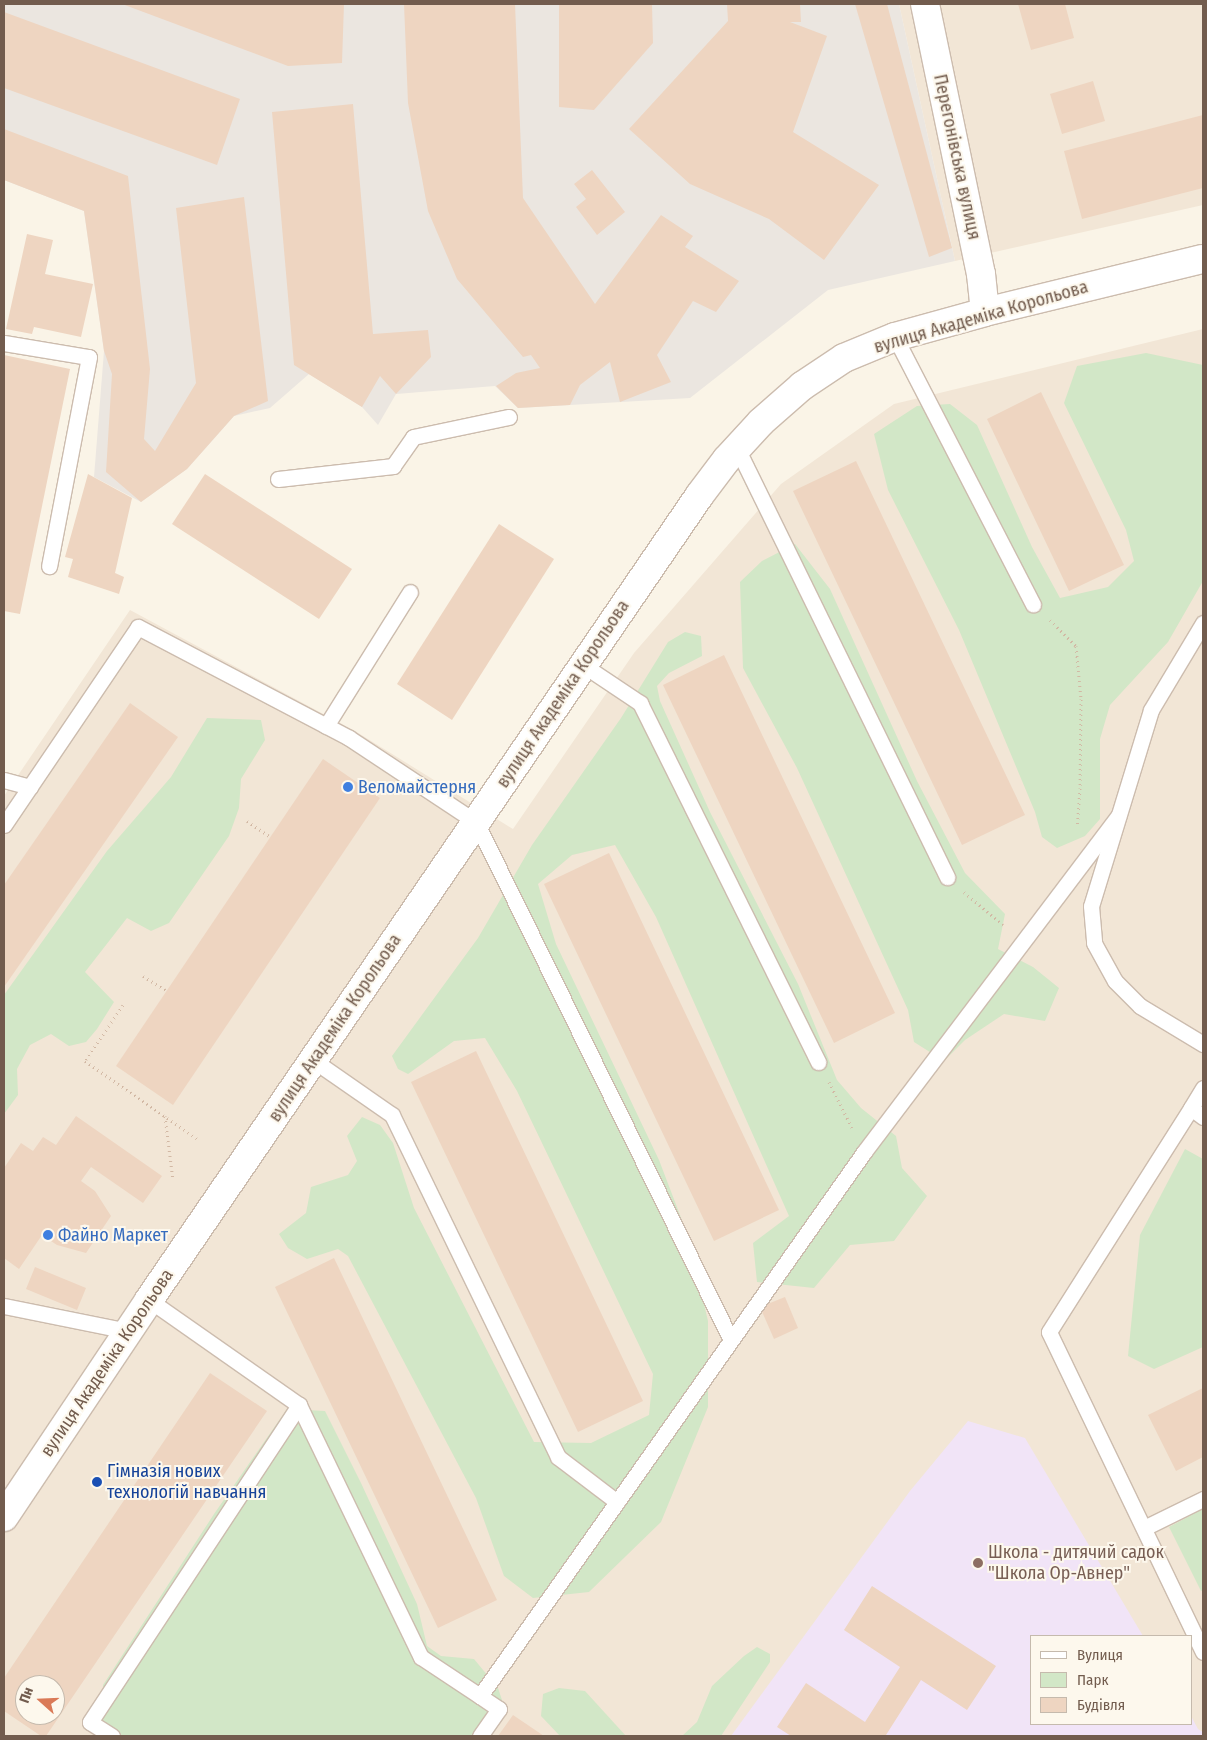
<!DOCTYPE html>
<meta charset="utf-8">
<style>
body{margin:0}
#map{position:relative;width:1207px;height:1740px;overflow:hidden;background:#faf4e7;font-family:"Fira Sans Condensed",sans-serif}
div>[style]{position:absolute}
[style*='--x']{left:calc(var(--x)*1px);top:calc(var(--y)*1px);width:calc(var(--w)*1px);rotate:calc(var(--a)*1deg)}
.residential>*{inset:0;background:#f2e6d6}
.industrial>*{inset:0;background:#ebe6e0}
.education>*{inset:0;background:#f1e4f7}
.green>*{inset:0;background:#d2e7c7}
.building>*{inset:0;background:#eed5c1}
.path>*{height:3px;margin-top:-1.5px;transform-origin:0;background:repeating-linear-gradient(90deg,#d2b8a4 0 1px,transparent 0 5px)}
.roads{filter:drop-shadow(1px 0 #ccbcae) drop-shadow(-1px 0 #ccbcae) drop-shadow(0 1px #ccbcae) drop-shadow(0 -1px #ccbcae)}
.lane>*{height:15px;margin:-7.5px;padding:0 7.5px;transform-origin:7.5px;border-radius:7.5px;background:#fff}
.street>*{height:28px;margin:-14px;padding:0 14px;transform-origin:14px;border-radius:14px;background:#fff}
.secondary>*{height:28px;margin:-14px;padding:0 14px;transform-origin:14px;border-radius:14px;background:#fff}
.dots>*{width:14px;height:14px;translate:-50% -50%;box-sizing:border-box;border:2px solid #fdf8ed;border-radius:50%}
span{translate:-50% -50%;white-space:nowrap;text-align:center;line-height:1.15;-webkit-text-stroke:4px #fdf8ed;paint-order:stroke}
.street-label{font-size:18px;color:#725c4e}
.shop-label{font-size:18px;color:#366cbe}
.left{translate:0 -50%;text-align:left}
.transit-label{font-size:18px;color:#164399}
.education-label{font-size:18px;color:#785e54}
.frame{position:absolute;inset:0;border:5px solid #725c4e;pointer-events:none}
.legend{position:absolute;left:1030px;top:1635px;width:162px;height:90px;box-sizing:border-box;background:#fdf8ed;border:1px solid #c5baad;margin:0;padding:6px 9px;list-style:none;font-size:15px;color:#725c4e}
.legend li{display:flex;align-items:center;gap:10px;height:25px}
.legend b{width:25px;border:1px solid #c5baad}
.north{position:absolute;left:15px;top:1675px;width:50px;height:50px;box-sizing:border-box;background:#fdf8ed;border:1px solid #c5baad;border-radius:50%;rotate:290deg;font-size:14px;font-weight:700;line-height:20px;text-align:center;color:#725c4e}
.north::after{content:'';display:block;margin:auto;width:18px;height:22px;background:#da7a57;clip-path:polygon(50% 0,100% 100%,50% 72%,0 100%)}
</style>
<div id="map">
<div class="residential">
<i style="clip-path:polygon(899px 4px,1203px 4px,1203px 205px,955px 261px)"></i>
<i style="clip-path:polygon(evenodd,1203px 329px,1203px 1736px,4px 1736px,4px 796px,130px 610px,355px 731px,513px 829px,634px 653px,781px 484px,894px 404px,1203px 329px,1031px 1636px,1191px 1636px,1191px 1724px,1031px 1724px,1031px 1636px,1203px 329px,25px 1685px,55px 1685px,55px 1715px,25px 1715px,25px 1685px)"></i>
</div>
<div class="industrial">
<i style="clip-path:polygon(4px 4px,899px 4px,955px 261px,828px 290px,690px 398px,518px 408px,495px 386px,396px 394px,378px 425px,362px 407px,309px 374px,270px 408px,234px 416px,187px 469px,141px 502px,94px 477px,104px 351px,84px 211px,4px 180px)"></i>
</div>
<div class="education">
<i style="clip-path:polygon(968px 1421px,1025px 1438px,1143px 1636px,1031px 1636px,1031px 1724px,1191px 1724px,1191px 1716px,1198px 1729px,1203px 1732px,1203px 1736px,731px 1736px,910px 1491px)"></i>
</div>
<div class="green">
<i style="clip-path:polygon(1146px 353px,1203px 365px,1203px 581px,1168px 642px,1110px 705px,1100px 739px,1100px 819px,1085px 836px,1057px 848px,1042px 837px,1035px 812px,959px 630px,888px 490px,874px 434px,917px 406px,950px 404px,977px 425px,1032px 547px,1060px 598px,1108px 587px,1134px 561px,1126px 530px,1064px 403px,1077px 366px)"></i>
<i style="clip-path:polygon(795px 544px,830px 589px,917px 781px,965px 873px,1005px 914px,998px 949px,1033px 967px,1059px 988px,1045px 1021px,1004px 1014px,965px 1040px,944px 1061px,914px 1042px,908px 1010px,797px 768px,743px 668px,740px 582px,762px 561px)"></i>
<i style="clip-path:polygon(685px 632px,701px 636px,702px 656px,669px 673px,657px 686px,660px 701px,710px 812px,798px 984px,837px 1080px,861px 1108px,896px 1136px,902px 1168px,927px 1196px,894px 1241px,850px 1245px,814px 1288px,757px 1282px,753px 1243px,789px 1216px,656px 917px,615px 845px,572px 855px,538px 884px,556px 944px,659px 1160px,688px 1236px,708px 1321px,708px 1407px,661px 1522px,589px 1592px,533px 1598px,504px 1576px,476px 1498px,348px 1256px,338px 1249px,307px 1259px,288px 1248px,279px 1234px,306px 1213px,311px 1187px,348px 1175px,357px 1161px,347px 1136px,362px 1117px,380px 1125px,393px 1143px,414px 1208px,534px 1442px,591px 1443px,649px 1415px,653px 1374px,517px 1091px,485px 1038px,454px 1041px,408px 1074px,398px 1069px,392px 1056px,478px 938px,532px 845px,621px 718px,668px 642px)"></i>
<i style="clip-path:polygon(207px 718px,261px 720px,265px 740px,241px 779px,239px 808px,229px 836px,169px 923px,151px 931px,127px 918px,85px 972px,114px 1002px,97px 1029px,86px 1042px,69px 1046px,51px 1034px,30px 1045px,17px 1069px,18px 1095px,4px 1114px,4px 995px,107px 851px,171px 777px)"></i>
<i style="clip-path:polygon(1185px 1149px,1203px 1159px,1203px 1347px,1154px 1369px,1128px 1356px,1140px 1235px)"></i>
<i style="clip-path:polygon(287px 1409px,325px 1411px,361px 1483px,417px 1604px,427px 1646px,441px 1656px,474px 1659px,498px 1688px,506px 1712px,489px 1736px,111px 1736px,102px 1723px,103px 1685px,214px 1514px)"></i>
<i style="clip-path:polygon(1203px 1509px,1203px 1590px,1201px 1591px,1169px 1527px)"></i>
<i style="clip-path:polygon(757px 1647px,770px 1654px,770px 1662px,721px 1736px,682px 1736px,697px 1722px,712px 1686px,744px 1656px)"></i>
<i style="clip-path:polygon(559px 1688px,585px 1691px,626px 1736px,560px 1736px,541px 1716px,543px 1694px)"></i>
</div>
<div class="building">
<i style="clip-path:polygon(122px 4px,344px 4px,342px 63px,288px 66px)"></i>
<i style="clip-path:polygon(404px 4px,515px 4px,523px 198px,595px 304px,661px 215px,693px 236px,685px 247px,739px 281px,716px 312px,693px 301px,657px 355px,671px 382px,620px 402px,610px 362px,580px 385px,570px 405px,518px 408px,496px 386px,516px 373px,540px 368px,531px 355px,523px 357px,457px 279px,428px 211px,408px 103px)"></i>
<i style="clip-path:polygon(559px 4px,652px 4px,653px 43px,594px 110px,559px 107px)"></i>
<i style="clip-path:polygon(727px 4px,800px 4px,801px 22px,790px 22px,827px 36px,793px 132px,879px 185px,824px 260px,769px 219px,690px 184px,629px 129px,728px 21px)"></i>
<i style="clip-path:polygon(855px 4px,887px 4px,952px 248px,929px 257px)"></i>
<i style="clip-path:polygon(1018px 4px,1065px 4px,1074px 38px,1031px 50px)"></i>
<i style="clip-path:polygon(4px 12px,240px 99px,217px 165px,4px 88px)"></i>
<i style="clip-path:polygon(1093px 81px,1105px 121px,1062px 134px,1050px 94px)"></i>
<i style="clip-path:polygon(353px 104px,373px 334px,428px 330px,431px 357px,396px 394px,380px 376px,362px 407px,294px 365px,272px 112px)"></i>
<i style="clip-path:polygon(1203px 115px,1203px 188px,1082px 219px,1064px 151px)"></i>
<i style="clip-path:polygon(4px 129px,128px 176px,150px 369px,144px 439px,155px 451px,196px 383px,176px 208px,244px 197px,268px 401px,234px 416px,187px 469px,141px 502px,106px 472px,112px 374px,104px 351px,84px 211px,4px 180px)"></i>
<i style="clip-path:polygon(592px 170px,625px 212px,597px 235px,576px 207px,586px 199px,574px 184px)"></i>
<i style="clip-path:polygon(27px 234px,53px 240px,45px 274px,93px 284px,81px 337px,34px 327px,32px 334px,6px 329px)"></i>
<i style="clip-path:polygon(4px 355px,70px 369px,20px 614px,4px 611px)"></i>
<i style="clip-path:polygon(1041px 392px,1124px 565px,1069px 591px,987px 419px)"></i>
<i style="clip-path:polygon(856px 461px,1025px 815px,962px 845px,793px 491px)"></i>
<i style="clip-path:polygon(88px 474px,132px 498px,115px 573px,124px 577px,119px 594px,68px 577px,73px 559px,65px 557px)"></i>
<i style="clip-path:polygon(205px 474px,352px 569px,319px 619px,172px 524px)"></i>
<i style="clip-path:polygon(499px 524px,554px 559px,452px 720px,397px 684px)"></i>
<i style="clip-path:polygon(724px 655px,895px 1013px,834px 1043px,663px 685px)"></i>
<i style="clip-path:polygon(130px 703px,178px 737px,4px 987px,4px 885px)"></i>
<i style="clip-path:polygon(323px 759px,380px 798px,173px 1105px,116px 1066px)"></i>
<i style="clip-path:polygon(609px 853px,779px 1210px,714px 1241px,544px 884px)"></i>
<i style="clip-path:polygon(476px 1051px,643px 1401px,578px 1432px,411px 1082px)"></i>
<i style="clip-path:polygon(76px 1116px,162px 1176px,143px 1203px,91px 1167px,81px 1181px,95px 1191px,111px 1216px,86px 1253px,57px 1245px,42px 1235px,19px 1269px,4px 1258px,4px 1168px,21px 1143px,33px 1151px,43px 1137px,56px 1145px)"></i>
<i style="clip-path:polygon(334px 1258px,497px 1600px,438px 1628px,275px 1287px)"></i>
<i style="clip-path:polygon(35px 1267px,86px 1288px,77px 1310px,26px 1289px)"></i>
<i style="clip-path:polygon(785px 1297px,798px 1328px,774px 1339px,760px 1307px)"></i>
<i style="clip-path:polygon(evenodd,210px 1373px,267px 1411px,46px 1736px,41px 1736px,4px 1711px,4px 1678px,210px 1373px,25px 1685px,55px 1685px,55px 1715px,25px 1715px,25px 1685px)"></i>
<i style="clip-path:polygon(1203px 1388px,1203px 1457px,1176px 1471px,1148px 1415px)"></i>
<i style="clip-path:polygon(872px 1586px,996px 1666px,967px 1710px,921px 1680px,886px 1735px,887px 1736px,791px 1736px,777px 1727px,806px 1683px,865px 1722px,900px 1667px,844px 1630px)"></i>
<i style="clip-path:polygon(513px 1715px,544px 1736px,498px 1736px)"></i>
</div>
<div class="path">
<i style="--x:1050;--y:620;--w:37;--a:45"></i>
<i style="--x:1076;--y:646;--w:53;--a:84.6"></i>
<i style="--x:1081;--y:699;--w:89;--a:90.6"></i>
<i style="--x:1080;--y:788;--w:39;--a:94"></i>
<i style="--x:247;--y:821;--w:29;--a:34"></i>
<i style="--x:964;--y:892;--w:51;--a:40.2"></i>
<i style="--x:143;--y:976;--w:28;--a:32"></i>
<i style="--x:123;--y:1005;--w:68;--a:124.2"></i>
<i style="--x:85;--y:1061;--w:139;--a:34.7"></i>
<i style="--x:829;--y:1082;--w:51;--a:63.4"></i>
<i style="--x:165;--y:1116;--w:64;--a:82.9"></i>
</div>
<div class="roads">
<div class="lane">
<i style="--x:895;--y:337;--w:301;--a:62.7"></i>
<i style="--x:4;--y:343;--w:86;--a:9.4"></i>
<i style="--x:89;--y:357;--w:213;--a:100.8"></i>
<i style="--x:737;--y:448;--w:478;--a:63.9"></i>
<i style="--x:278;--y:479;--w:116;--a:-6.4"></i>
<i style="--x:393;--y:466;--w:35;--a:-55"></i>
<i style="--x:413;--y:437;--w:98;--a:-11.8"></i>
<i style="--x:1203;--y:623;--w:101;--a:120.9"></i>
<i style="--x:1151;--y:710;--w:205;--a:107"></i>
<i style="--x:1091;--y:906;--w:37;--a:85"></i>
<i style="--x:1094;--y:943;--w:43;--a:61.1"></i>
<i style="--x:1115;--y:981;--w:35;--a:45"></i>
<i style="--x:1140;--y:1006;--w:74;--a:31.1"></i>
<i style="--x:583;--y:665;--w:69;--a:33.7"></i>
<i style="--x:640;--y:703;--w:401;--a:63.6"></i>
<i style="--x:326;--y:726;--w:158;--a:-57.9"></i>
<i style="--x:4;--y:780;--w:27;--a:15"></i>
<i style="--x:4;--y:825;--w:239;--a:-55.9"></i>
<i style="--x:138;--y:627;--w:238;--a:27.7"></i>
<i style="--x:349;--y:738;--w:152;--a:33.5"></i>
<i style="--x:476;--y:822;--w:577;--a:63.79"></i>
<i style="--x:313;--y:1060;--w:96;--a:34.8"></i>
<i style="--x:392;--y:1115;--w:380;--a:64.1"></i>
<i style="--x:558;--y:1457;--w:74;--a:37.3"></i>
<i style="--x:1203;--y:1088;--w:23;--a:121"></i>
<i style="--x:1191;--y:1108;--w:15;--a:37"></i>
<i style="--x:1191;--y:1108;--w:265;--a:122.4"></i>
<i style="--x:1049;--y:1332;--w:355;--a:64.3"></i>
<i style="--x:149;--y:1300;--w:183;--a:35"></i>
<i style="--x:299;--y:1405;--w:280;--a:64.2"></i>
<i style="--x:421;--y:1657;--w:71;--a:33.5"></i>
<i style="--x:4;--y:1306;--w:126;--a:11.4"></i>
<i style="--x:1144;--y:1528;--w:66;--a:-26.2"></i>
<i style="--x:112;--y:1736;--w:26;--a:-148"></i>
<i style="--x:90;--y:1722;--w:380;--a:-56.6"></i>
<i style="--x:480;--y:1736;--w:33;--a:-55"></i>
<i style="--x:499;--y:1709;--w:23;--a:-146"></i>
<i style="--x:480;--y:1696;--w:666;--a:-54.78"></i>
<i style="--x:864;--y:1152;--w:421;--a:-52.9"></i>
</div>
<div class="street">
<i style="--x:925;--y:4;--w:276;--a:78.3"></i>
<i style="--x:981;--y:274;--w:38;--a:84"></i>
</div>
<div class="secondary">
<i style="--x:4;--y:1517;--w:261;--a:-56.2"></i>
<i style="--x:149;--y:1300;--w:974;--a:-55.62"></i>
<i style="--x:699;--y:496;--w:46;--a:-52.9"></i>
<i style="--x:727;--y:459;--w:50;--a:-47.4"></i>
<i style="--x:761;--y:422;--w:55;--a:-41.3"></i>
<i style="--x:802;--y:386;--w:50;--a:-33.7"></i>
<i style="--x:844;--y:358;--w:55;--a:-22.4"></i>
<i style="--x:895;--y:337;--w:93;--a:-15.5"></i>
<i style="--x:985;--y:312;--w:224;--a:-13.7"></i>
</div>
</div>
<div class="dots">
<i style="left:348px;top:787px;background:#3f7fe0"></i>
<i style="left:48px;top:1235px;background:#3f7fe0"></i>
<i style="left:97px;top:1482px;background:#1a4fb4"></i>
<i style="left:978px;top:1563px;background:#8d6e63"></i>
</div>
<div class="street-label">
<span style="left:957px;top:157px;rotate:78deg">Перегонівська вулиця</span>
<span style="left:981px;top:317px;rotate:-16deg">вулиця Академіка Корольова</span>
<span style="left:563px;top:694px;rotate:-56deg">вулиця Академіка Корольова</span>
<span style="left:335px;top:1028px;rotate:-56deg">вулиця Академіка Корольова</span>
<span style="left:107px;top:1363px;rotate:-56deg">вулиця Академіка Корольова</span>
</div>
<div class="shop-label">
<span class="left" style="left:358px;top:787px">Веломайстерня</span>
<span class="left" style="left:58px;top:1235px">Файно Маркет</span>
</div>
<div class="transit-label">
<span class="left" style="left:107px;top:1482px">Гімназія нових<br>технологій навчання</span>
</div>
<div class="education-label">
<span class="left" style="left:988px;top:1563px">Школа - дитячий садок<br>"Школа Ор-Авнер"</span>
</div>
<div class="frame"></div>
<ul class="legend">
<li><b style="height:6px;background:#fff"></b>Вулиця</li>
<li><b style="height:14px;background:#d2e7c7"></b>Парк</li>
<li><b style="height:14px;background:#eed5c1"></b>Будівля</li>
</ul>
<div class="north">Пн</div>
</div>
